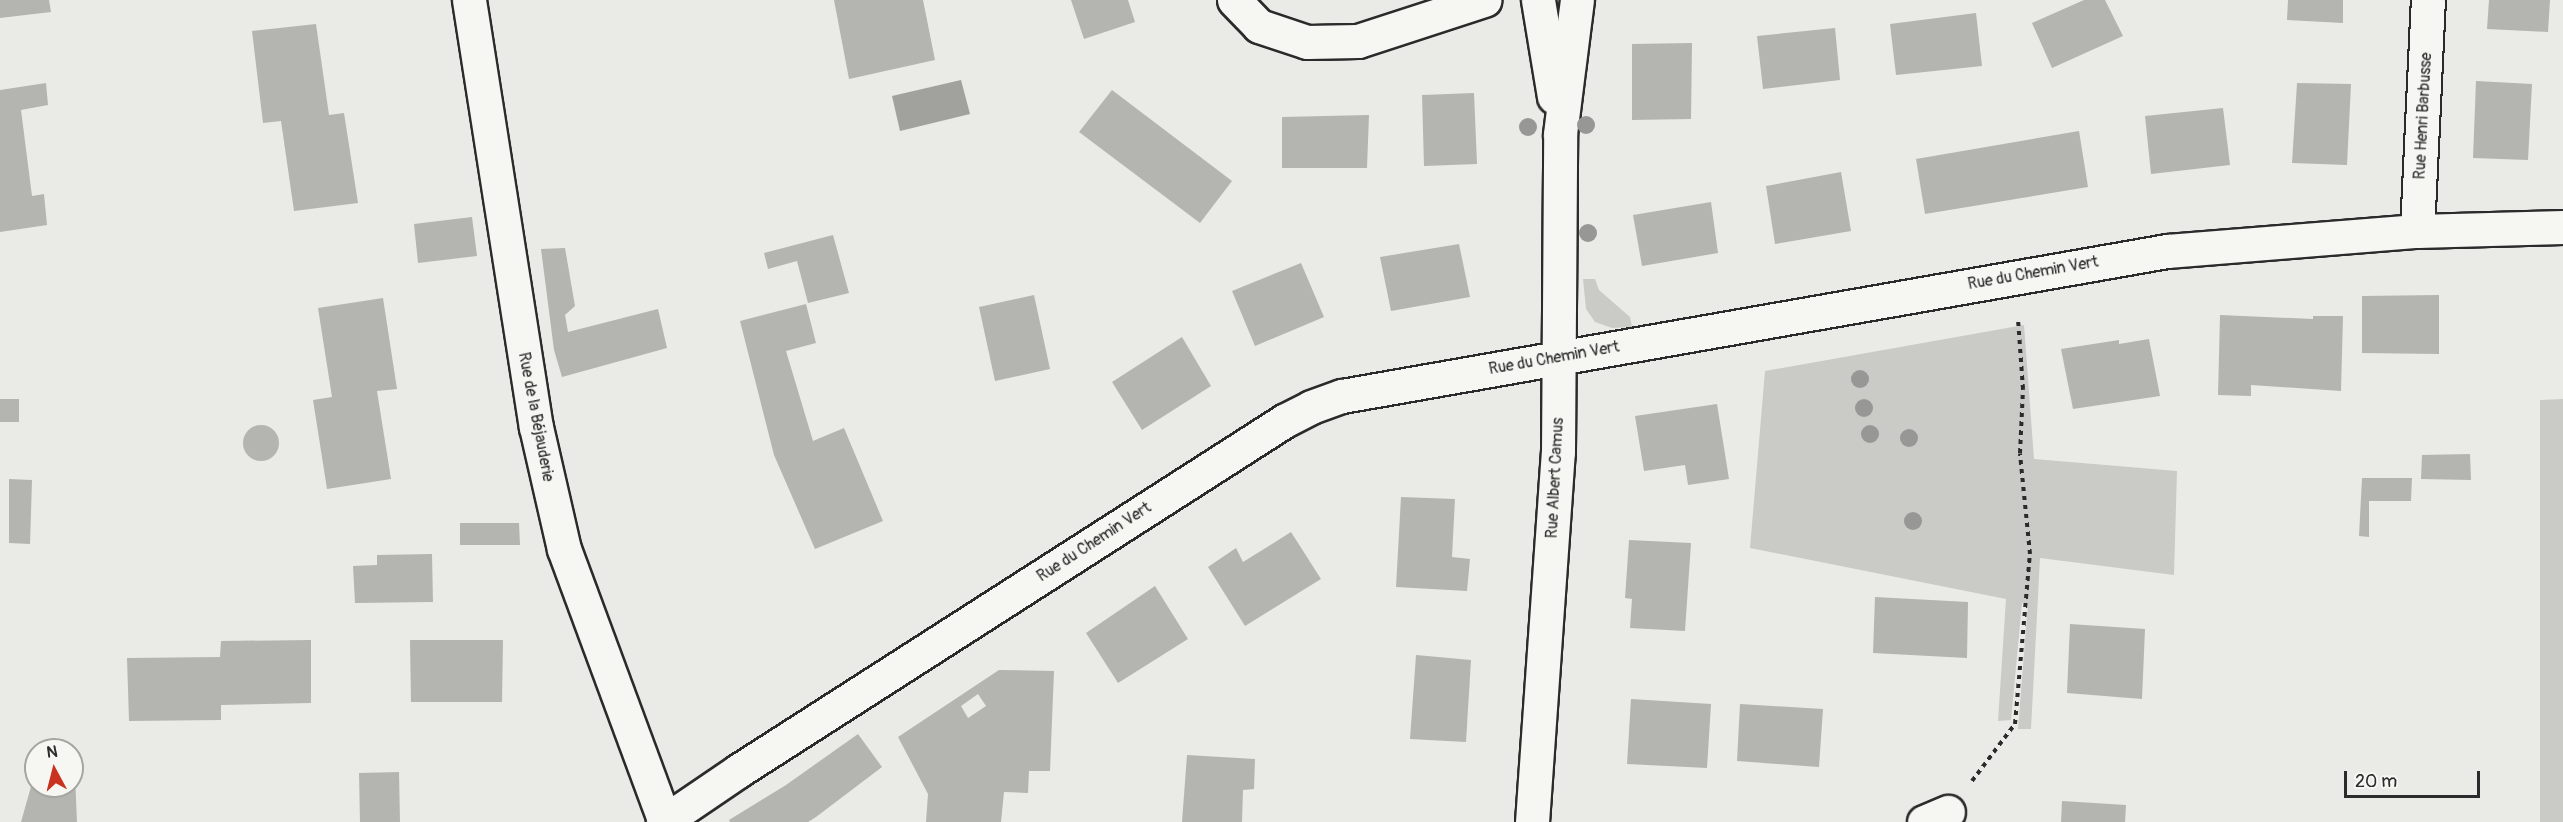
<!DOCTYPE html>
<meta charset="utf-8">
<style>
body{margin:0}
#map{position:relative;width:2563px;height:822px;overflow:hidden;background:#eaeae6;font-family:Pangolin,sans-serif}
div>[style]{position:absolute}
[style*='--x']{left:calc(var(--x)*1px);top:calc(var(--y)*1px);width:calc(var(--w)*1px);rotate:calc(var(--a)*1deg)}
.green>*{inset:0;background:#cacac7}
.water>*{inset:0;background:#a1a19e}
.building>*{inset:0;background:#b4b4b1}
.round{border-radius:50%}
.path>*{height:4px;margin-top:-2px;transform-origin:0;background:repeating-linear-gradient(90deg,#2b2b2b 0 4.5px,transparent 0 9px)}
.roads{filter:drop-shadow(2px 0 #2b2b2b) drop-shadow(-2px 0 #2b2b2b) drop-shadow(0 2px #2b2b2b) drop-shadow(0 -2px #2b2b2b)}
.street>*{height:33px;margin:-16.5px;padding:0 16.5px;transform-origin:16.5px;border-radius:16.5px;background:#f6f6f2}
.trees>*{width:18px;height:18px;margin:-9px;border-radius:50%;background:#979795}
span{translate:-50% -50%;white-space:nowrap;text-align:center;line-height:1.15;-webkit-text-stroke:6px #f6f6f2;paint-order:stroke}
.street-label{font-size:16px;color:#2b2b2b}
.north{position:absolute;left:24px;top:738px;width:60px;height:60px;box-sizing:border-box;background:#f6f6f2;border:2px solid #a5a5a2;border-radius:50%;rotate:353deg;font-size:16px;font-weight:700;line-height:24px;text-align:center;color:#2b2b2b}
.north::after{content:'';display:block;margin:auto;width:21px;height:27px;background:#c8321e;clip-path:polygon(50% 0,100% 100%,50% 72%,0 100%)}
.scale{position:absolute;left:2344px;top:771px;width:136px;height:27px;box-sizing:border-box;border:3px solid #2b2b2b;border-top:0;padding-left:8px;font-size:18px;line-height:21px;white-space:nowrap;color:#2b2b2b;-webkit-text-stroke:4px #f6f6f2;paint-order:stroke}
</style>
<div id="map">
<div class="green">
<i style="clip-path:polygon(1583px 279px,1595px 279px,1599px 290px,1630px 317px,1632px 327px,1612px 328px,1595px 322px,1586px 309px)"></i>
<i style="clip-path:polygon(2024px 325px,2034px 459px,2177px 471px,2174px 575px,2040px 558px,2031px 729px,2018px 729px,2028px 603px,2022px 603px,2011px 720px,1998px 721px,2006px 599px,1750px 548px,1765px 371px)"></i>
<i style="clip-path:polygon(2563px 399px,2563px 822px,2540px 822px,2540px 400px)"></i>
</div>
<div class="water">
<i style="clip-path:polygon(961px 80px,970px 114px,900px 131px,892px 96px)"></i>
</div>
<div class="building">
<i style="clip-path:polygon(0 0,49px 0,51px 12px,0 18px)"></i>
<i style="clip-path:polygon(834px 0,923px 0,935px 60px,849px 79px)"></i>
<i style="clip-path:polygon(1071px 0,1128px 0,1135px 22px,1084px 39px)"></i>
<i style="clip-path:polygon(2084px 0,2105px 0,2123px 36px,2052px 68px,2032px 23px)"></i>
<i style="clip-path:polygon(2288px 0,2343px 0,2343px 23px,2287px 20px)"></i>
<i style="clip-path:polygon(2489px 0,2550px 0,2548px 32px,2487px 29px)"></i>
<i style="clip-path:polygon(1976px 13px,1982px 66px,1896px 75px,1890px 24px)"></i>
<i style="clip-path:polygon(316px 24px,329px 115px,344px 113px,358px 203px,294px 211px,281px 121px,263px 123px,252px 31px)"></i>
<i style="clip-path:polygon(1835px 28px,1840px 80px,1763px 89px,1757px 36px)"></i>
<i style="clip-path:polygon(1692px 43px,1691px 119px,1632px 120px,1632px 44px)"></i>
<i style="clip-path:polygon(2476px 81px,2532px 84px,2528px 160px,2473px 158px)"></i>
<i style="clip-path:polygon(46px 83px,48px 105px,21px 110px,32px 196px,44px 194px,47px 225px,0 232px,0 90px)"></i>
<i style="clip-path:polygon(2297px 83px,2351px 84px,2347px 165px,2292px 163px)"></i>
<i style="clip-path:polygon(1112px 90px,1232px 181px,1200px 223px,1079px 132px)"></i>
<i style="clip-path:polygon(1474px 93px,1477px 164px,1424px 166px,1422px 95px)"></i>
<i style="clip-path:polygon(2223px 108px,2230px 165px,2151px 174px,2145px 116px)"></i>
<i style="clip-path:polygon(1369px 115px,1367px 168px,1282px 168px,1282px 117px)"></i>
<i style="clip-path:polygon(2079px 131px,2088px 187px,1925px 214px,1916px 159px)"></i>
<i style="clip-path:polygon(1841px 172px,1851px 231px,1775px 244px,1766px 186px)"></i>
<i style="clip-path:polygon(1711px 202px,1718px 253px,1642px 266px,1633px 215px)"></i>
<i style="clip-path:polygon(472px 217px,477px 256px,418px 263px,414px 224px)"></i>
<i style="clip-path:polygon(833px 235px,849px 293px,808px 303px,797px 261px,768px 269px,764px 253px)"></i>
<i style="clip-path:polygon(1459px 244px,1470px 297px,1391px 311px,1380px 257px)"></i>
<i style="clip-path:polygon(565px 248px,575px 306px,565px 315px,568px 332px,658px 309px,667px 348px,562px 377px,554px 350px,541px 249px)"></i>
<i style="clip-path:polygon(1301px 263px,1324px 317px,1255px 346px,1232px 291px)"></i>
<i style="clip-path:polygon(1034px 295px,1050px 369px,995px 381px,979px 307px)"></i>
<i style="clip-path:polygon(2439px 295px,2439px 354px,2362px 353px,2362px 296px)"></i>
<i style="clip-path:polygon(383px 298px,397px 389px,377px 391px,391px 479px,327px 489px,313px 400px,332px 397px,318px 308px)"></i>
<i style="clip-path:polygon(806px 304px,816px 343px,786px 351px,813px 441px,844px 428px,883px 521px,815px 549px,774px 455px,740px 321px)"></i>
<i style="clip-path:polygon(2220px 315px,2313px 319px,2313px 316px,2343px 316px,2341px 391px,2251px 385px,2251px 396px,2218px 395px)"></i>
<i style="clip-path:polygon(1182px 337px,1211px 386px,1142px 430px,1112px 382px)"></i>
<i style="clip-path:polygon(2149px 339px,2160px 396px,2073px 409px,2061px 349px,2119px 340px,2119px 344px)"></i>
<i style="clip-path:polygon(0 399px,19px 399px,19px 422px,0 422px)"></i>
<i style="clip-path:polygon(1717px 404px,1729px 479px,1688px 485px,1685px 465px,1644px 471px,1635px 416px)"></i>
<i class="round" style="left:243px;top:425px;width:36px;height:36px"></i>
<i style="clip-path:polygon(2470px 454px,2471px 480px,2421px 479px,2422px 455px)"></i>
<i style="clip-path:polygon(2362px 478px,2412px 478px,2411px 501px,2369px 501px,2369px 537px,2359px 536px)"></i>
<i style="clip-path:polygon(9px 479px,32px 480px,30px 544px,9px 543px)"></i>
<i style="clip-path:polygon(1401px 497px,1455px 499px,1452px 557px,1470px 559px,1467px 591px,1396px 587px)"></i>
<i style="clip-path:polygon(460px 523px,519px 523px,520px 545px,460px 545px)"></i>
<i style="clip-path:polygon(1291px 532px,1321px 579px,1245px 626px,1208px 567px,1236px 548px,1243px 562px)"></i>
<i style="clip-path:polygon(1629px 540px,1691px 543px,1685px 631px,1630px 628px,1632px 599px,1625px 598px)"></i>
<i style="clip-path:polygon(432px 554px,433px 602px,355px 603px,353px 566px,377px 565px,377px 555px)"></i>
<i style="clip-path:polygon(1155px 586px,1188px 639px,1118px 683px,1086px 633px)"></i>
<i style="clip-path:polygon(1875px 597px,1968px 602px,1967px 658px,1873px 653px)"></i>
<i style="clip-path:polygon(2070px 624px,2145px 629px,2142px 699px,2067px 693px)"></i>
<i style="clip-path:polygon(311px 640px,311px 703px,221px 705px,221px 720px,129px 721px,127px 658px,220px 657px,221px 641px)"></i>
<i style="clip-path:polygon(410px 640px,503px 640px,502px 702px,411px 702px)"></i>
<i style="clip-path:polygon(1416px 655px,1471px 660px,1466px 742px,1410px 739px)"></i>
<i style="clip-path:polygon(evenodd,999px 670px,1054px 671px,1050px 771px,1029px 771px,1028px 793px,1004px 792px,1001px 822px,926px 822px,928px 794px,898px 737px,999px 670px,978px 694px,986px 706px,968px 718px,961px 706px,978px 694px)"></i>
<i style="clip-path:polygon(1631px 699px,1711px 704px,1707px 768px,1627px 764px)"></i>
<i style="clip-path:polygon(1740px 704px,1823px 709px,1819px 767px,1737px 761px)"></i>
<i style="clip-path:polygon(858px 734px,882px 767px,816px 817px,808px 822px,730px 822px,729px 820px,786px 785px)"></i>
<i style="clip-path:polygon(1187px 755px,1255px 759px,1254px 789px,1243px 790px,1242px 822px,1182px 822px)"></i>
<i style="clip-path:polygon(399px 772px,400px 822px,360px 822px,359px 773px)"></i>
<i style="clip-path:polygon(72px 775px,75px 775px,77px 822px,21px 822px,34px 776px,36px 776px,36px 786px,72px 786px)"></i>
<i style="clip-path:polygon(2062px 801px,2126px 805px,2125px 822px,2061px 822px)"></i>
</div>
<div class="path">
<i style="--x:1972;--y:781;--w:71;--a:-53"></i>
<i style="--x:2015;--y:724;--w:171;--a:-85"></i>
<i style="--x:2030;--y:554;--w:101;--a:-95.7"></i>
<i style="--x:2020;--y:453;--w:64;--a:-87.3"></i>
<i style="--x:2023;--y:389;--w:70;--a:-94.1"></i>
</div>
<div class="roads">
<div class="street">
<i style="--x:469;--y:0;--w:432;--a:81.1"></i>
<i style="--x:536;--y:427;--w:125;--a:77.1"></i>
<i style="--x:564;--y:549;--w:288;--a:69.7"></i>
<i style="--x:1234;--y:0;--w:36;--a:46"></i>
<i style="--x:1259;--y:26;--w:51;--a:18.4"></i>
<i style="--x:1307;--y:42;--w:51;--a:-1.1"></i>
<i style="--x:1358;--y:41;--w:133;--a:-18"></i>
<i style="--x:1538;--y:0;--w:98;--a:80.6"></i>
<i style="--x:2417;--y:231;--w:231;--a:-87.3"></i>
<i style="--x:663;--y:822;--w:91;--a:-34.2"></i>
<i style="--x:738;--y:771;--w:649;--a:-32.66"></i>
<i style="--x:1284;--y:421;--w:30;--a:-27"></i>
<i style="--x:1311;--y:407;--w:33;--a:-20"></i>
<i style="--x:1342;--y:396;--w:838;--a:-9.97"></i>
<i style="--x:2167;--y:251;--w:251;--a:-4.6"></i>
<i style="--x:2417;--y:231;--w:146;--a:-1.6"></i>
<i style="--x:1532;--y:822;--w:371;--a:-86"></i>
<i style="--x:1558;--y:452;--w:318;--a:-89.6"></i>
<i style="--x:1560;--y:134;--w:135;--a:-82.8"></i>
<i style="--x:1924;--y:822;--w:26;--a:-23"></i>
</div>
</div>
<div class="trees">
<i style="left:1586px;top:125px"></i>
<i style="left:1528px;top:127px"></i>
<i style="left:1588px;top:233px"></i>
<i style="left:1860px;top:379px"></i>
<i style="left:1864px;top:408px"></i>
<i style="left:1870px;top:434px"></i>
<i style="left:1909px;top:438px"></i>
<i style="left:1913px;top:521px"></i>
</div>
<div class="street-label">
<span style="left:2423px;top:116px;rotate:-87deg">Rue Henri Barbusse</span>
<span style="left:2033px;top:273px;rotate:-10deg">Rue du Chemin Vert</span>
<span style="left:1554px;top:358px;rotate:-10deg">Rue du Chemin Vert</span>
<span style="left:536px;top:417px;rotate:79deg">Rue de la Béjauderie</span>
<span style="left:1555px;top:478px;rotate:-87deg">Rue Albert Camus</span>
<span style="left:1094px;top:542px;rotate:-33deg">Rue du Chemin Vert</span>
</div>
<div class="north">N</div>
<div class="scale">20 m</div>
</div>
